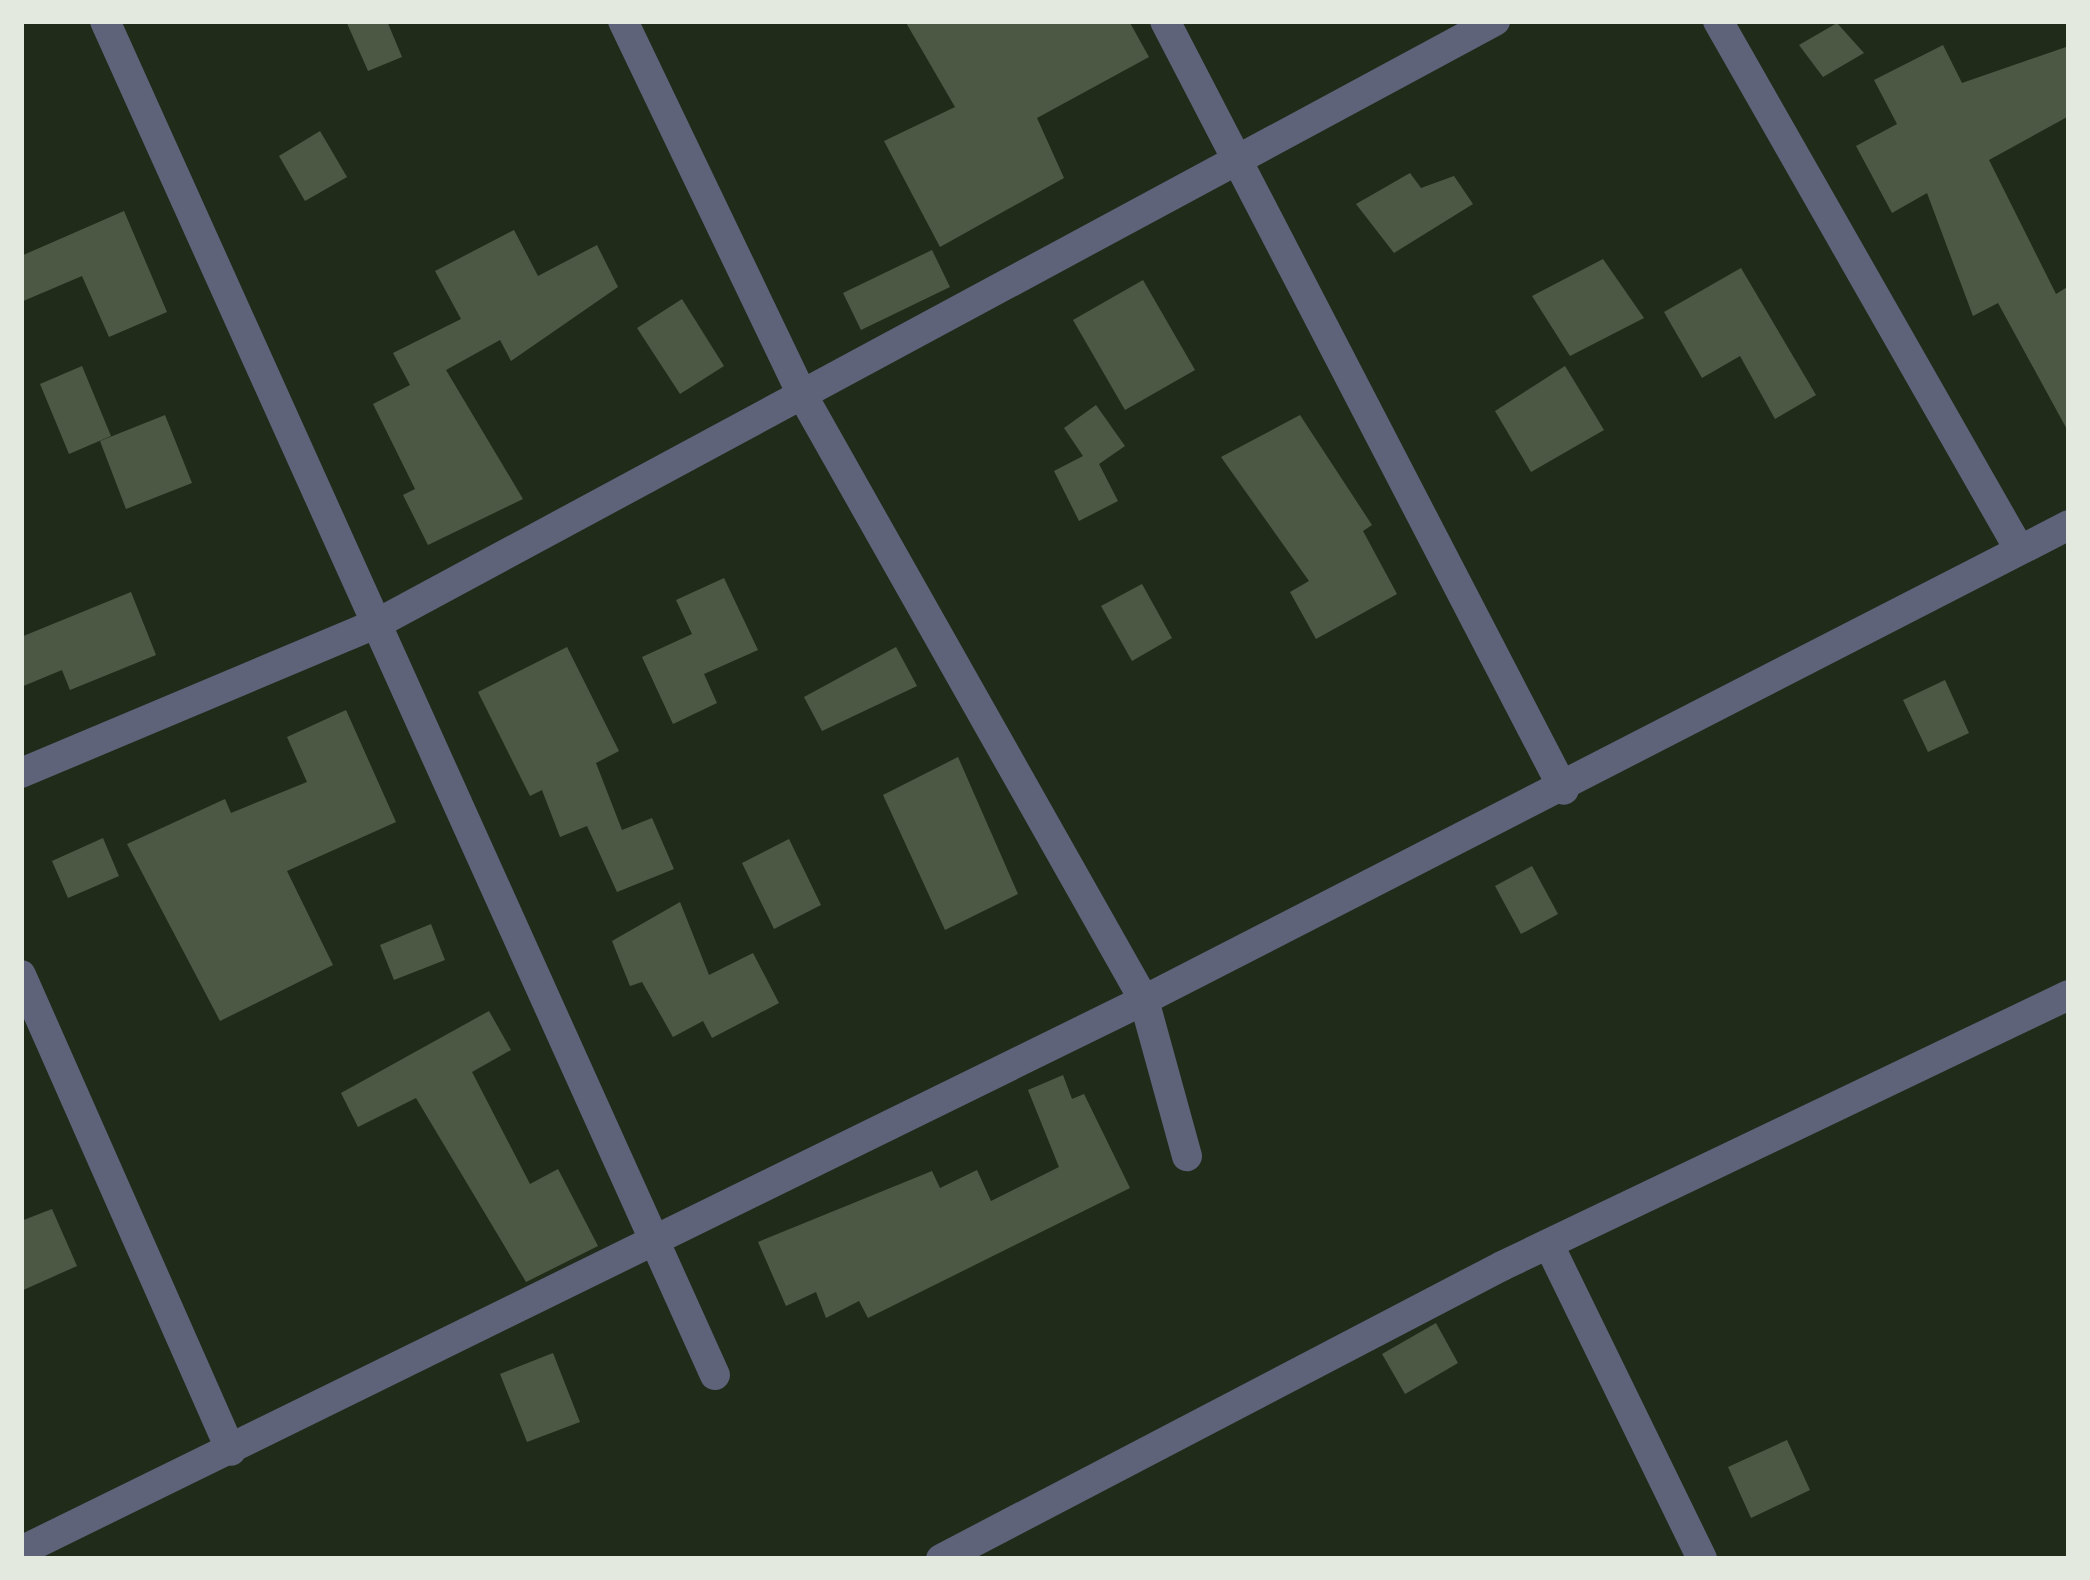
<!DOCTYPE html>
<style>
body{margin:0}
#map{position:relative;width:2090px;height:1580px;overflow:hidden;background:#212b19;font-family:"Zilla Slab",serif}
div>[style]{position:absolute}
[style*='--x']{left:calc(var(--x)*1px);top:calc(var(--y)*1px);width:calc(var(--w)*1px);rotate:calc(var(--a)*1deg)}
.building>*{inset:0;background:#4d5844}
.minor>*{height:30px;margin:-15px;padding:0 15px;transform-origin:15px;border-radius:15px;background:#5e637a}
span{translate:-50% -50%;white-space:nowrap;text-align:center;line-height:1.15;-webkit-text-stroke:12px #212b19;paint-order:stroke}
.frame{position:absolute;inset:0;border:24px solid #e3e9de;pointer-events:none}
</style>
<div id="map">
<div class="building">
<i style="clip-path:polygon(346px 21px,387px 21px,402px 57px,368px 71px)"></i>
<i style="clip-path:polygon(905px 21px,1129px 21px,1149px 57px,1037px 118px,1064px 178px,940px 247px,884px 141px,955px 107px)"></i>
<i style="clip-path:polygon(1837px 23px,1864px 53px,1823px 77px,1799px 45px)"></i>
<i style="clip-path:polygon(1943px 45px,1962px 83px,2069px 46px,2069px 116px,1989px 160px,2056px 294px,2069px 286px,2069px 433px,1998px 303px,1973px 316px,1927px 193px,1892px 213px,1856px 146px,1897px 124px,1874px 80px)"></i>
<i style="clip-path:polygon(320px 131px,347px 177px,305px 201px,279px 156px)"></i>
<i style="clip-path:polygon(1410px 173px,1421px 188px,1454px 176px,1473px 204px,1394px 253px,1356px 204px)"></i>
<i style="clip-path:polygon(124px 211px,167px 312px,109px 337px,82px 276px,21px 302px,21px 256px)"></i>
<i style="clip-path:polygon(514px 230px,538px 276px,597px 245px,618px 287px,511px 361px,500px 340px,446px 370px,523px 499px,428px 545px,403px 495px,415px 489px,373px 404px,410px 385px,393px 353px,461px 319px,435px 271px)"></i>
<i style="clip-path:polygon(932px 250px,950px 287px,861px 330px,843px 293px)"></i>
<i style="clip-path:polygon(1603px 259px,1644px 318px,1570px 356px,1532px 296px)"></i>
<i style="clip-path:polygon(1741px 268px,1816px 395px,1775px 419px,1740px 356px,1702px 378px,1664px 312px)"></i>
<i style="clip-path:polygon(1143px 280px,1195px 370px,1125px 410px,1073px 320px)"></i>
<i style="clip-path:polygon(682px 299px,724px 366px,680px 394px,637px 328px)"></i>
<i style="clip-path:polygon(82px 366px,111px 436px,69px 454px,40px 384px)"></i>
<i style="clip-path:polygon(1565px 366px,1604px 430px,1531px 472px,1495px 411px)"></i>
<i style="clip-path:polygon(1096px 405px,1125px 446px,1099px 464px,1118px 501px,1079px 521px,1054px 471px,1083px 456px,1064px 428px)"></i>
<i style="clip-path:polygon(165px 415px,192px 483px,126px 509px,100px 441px)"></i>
<i style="clip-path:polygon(1300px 415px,1372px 525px,1363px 531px,1397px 594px,1316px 639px,1290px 592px,1309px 581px,1221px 457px)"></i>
<i style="clip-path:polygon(724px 578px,758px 650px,704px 674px,717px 703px,673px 724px,642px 657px,692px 634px,676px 600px)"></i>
<i style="clip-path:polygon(1142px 584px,1172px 638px,1132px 661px,1101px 606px)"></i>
<i style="clip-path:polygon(131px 592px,156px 655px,70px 690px,62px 670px,21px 687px,21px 637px)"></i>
<i style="clip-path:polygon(567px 647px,619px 751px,596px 763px,622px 830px,652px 818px,674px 869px,617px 892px,587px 826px,560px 837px,542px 790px,530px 796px,478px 692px)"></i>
<i style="clip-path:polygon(896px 647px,917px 686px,822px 731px,804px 697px)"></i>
<i style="clip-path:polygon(1945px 680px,1969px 733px,1928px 752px,1903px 700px)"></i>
<i style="clip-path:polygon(346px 710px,396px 822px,287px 871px,333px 965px,220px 1021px,127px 844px,225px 799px,231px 813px,307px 782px,287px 737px)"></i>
<i style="clip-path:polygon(958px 757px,1018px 894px,945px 930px,883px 795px)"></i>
<i style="clip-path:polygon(103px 838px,119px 876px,68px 898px,52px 861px)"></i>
<i style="clip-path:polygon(789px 839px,821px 905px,774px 929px,742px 863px)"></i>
<i style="clip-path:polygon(1532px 866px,1558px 914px,1521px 934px,1495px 886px)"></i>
<i style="clip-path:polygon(680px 902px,709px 975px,753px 953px,779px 1003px,712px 1038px,703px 1021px,673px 1037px,642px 982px,630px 986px,612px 941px)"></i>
<i style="clip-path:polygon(431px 924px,445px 960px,394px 980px,380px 945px)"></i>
<i style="clip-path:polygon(489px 1011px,511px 1050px,472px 1072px,530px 1184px,558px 1169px,598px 1246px,526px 1282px,416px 1098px,358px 1127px,341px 1093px)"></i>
<i style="clip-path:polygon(1063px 1075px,1072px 1099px,1084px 1094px,1130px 1188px,868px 1318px,859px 1301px,826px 1318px,816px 1292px,786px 1306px,758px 1242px,932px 1171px,940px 1188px,977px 1170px,991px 1201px,1059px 1167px,1028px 1090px)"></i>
<i style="clip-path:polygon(52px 1209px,77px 1266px,21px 1291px,21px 1221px)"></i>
<i style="clip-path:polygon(1436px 1323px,1458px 1363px,1405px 1394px,1382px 1354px)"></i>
<i style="clip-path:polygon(553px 1353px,580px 1422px,527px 1442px,500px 1374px)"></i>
<i style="clip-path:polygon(1787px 1440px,1810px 1490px,1751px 1518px,1728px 1467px)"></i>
</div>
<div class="minor">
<i style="--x:105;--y:21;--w:1485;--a:65.75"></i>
<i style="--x:623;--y:21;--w:418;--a:64.4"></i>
<i style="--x:804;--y:398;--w:691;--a:60.54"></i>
<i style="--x:1144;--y:1000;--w:162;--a:74.6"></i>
<i style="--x:1165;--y:21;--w:866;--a:62.58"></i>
<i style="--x:1718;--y:21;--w:608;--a:60.31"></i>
<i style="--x:21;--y:773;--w:389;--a:-22.8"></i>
<i style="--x:380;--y:622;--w:1267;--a:-28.33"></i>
<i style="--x:21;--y:975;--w:520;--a:66.19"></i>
<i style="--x:1550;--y:1247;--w:347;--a:64"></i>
<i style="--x:21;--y:1551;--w:1251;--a:-26.13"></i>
<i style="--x:1144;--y:1000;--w:1040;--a:-27.18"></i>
<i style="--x:941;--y:1559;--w:633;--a:-27.58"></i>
<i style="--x:1502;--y:1266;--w:628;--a:-25.55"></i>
</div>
<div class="frame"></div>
</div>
